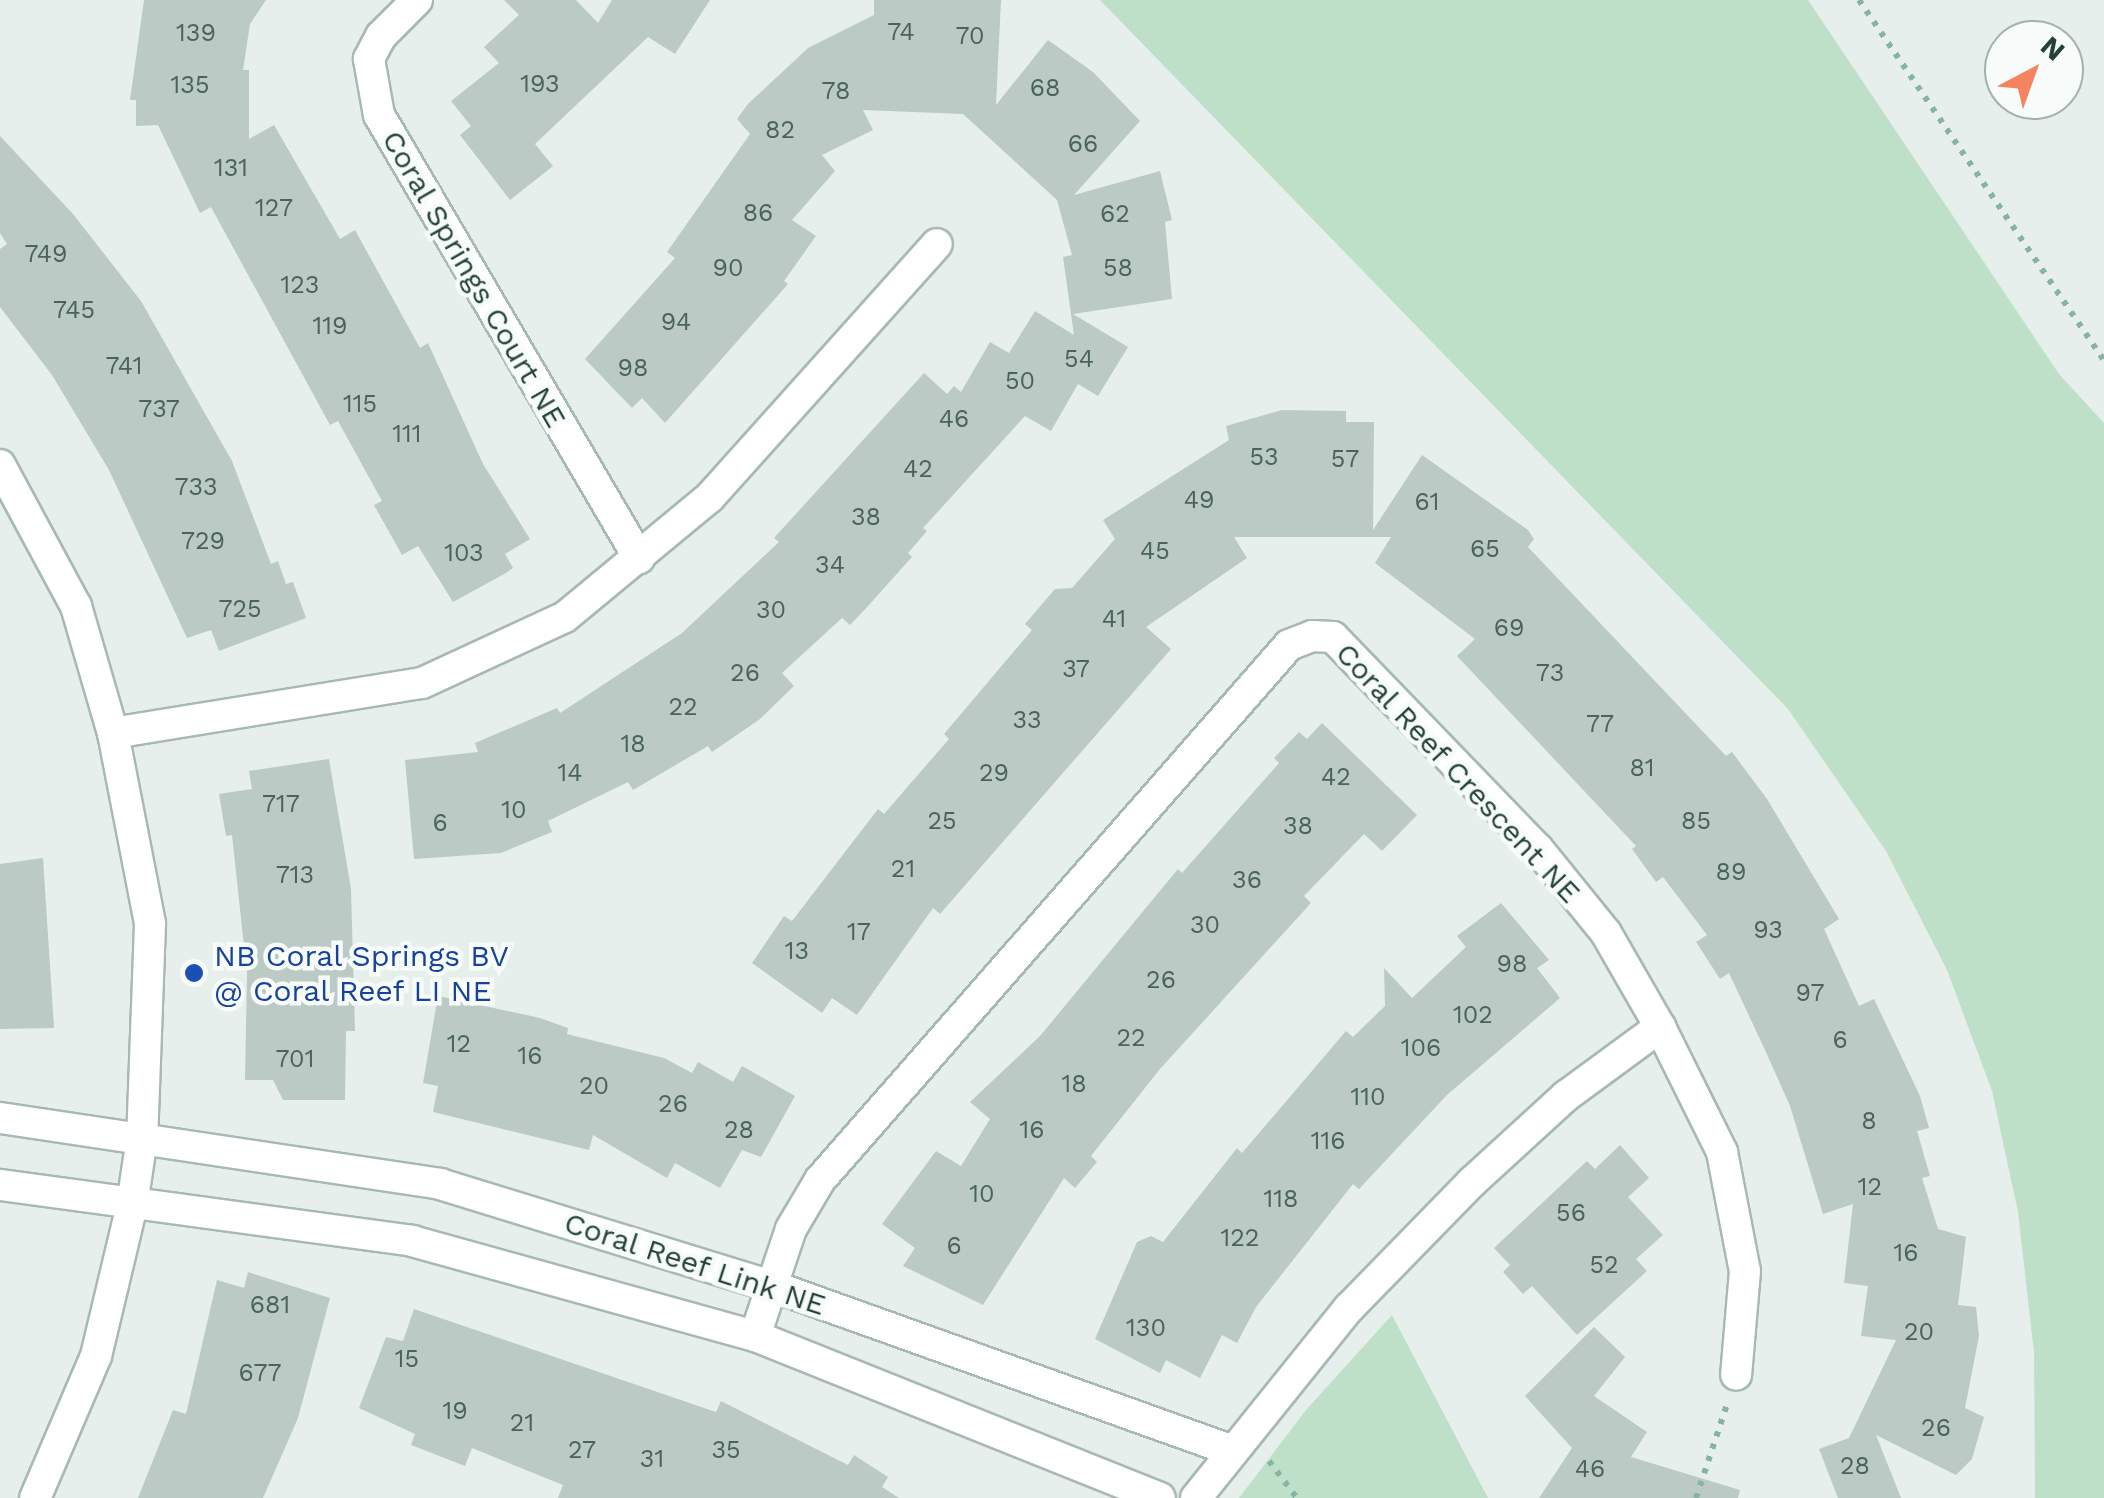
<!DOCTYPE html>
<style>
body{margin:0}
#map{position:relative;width:2104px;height:1498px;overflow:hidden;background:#e6efeb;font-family:"Work Sans",sans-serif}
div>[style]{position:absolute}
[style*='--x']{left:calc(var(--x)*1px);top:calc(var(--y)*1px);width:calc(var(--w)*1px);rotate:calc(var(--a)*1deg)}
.green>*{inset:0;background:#bfe0c8}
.building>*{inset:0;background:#bbcac4}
.path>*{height:6px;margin-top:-3px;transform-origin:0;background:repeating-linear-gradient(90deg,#86b3a5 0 5px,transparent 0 13px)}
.roads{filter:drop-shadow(2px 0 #a8b8b2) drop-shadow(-2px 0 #a8b8b2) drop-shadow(0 2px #a8b8b2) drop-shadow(0 -2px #a8b8b2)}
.street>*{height:30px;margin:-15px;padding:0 15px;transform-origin:15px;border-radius:15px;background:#fff}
.secondary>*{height:30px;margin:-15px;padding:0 15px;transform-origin:15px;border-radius:15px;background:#fff}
.dots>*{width:28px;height:28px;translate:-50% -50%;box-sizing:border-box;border:5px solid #f7fbf9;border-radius:50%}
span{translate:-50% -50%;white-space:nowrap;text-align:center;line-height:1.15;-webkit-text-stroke:9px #f7fbf9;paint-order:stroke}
.number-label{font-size:25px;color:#4a645c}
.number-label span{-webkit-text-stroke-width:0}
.street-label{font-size:30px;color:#24423a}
.transit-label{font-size:30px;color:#164399}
.left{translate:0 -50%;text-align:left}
.north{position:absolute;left:1984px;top:20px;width:100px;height:100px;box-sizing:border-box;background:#f7fbf9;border:2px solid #a3b1ad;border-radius:50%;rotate:41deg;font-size:28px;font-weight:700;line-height:40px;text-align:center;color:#24423a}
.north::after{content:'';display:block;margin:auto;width:35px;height:45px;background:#f4845f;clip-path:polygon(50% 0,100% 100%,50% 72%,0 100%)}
</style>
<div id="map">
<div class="green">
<i style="clip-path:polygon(1100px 0,1808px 0,2059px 374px,2104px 423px,2104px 1498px,2035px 1498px,2034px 1353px,2018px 1212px,1992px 1091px,1947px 970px,1886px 851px,1788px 709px)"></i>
<i style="clip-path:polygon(1392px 1315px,1488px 1498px,1239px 1498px,1306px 1410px)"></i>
</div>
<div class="building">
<i style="clip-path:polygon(144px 0,266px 0,250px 24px,243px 70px,249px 70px,249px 139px,274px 125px,340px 239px,355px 230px,420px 348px,428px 343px,483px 464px,530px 539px,505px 554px,513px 568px,506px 573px,453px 602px,418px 546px,402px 555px,374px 505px,382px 501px,338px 421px,330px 425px,211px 207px,200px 213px,158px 125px,136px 126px,136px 100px,130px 100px)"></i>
<i style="clip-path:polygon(504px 0,576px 0,598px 23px,612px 0,710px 0,675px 54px,648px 37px,535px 144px,553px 166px,510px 200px,460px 135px,471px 126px,451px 101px,499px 63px,484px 47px,519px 15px)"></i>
<i style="clip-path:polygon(874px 0,1001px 0,996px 105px,1048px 40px,1093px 72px,1140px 121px,1074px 195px,1160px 171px,1172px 220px,1165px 222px,1172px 299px,1073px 314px,1128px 347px,1098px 396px,1078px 384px,1051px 431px,1025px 416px,923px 528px,927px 531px,908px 553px,912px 557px,868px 606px,850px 625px,842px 618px,782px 673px,794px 686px,760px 719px,712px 752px,708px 746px,633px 790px,628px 782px,548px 821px,552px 832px,501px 853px,414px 859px,405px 760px,478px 752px,475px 743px,557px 708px,560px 713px,682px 633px,779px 542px,774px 538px,924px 373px,947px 394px,954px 386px,961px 392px,990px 342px,1009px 353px,1035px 311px,1074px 335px,1063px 257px,1072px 255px,1057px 200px,963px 114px,863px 110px,873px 130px,822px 155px,835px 171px,792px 220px,816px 236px,784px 281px,788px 284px,665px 423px,642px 398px,632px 408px,585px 359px,675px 258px,667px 252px,750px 134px,737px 119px,748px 104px,808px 48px,874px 15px)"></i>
<i style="clip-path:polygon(0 136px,73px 214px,141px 301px,232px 461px,271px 564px,278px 561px,286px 584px,293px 582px,306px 618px,219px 651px,211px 630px,187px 638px,109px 470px,52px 375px,0 307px,0 249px,7px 244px,0 233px)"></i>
<i style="clip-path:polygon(1282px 410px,1346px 411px,1346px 422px,1374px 422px,1373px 530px,1422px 455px,1528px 530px,1534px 539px,1528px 547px,1726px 756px,1732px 752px,1767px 799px,1839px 919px,1824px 929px,1859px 1006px,1874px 999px,1920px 1096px,1929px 1128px,1917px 1131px,1930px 1176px,1922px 1178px,1938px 1229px,1966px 1237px,1958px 1305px,1976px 1307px,1979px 1336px,1965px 1408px,1984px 1417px,1972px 1459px,1956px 1475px,1876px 1435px,1901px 1498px,1838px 1498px,1819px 1449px,1849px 1438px,1896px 1340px,1861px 1336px,1868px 1286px,1844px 1283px,1853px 1204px,1823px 1214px,1790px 1106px,1765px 1050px,1729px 973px,1720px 979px,1696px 942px,1707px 935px,1663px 877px,1656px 882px,1632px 849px,1636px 846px,1457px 656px,1475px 639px,1375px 563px,1391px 537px,1234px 537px,1247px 558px,1146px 627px,1171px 649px,940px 914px,933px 908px,857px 1015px,832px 998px,822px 1013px,752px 963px,784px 916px,792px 921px,878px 809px,884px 814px,949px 739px,944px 734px,1032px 630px,1025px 624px,1055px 589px,1072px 588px,1115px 539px,1103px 520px,1229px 440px,1226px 426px)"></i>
<i style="clip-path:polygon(1322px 723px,1417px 815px,1382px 851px,1364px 834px,1304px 896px,1311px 903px,1160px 1069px,1091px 1156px,1097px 1162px,1075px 1188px,1064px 1178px,983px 1305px,903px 1266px,915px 1248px,882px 1224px,936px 1151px,961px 1166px,990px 1119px,970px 1102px,1040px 1036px,1178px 869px,1182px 873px,1279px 763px,1274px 758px,1299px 732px,1307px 739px)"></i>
<i style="clip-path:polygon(329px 759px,351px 889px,355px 1031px,346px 1031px,345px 1100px,283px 1100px,273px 1080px,245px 1080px,247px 974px,232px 835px,226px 836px,219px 794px,252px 789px,249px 771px)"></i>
<i style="clip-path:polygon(43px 858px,54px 1028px,0 1029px,0 864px)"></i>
<i style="clip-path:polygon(1501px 903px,1549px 960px,1537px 968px,1560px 998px,1447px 1095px,1359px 1189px,1353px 1184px,1256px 1307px,1237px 1343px,1222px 1335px,1200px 1378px,1166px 1360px,1160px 1373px,1095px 1339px,1137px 1242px,1151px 1236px,1163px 1242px,1237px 1148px,1242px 1153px,1346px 1031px,1353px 1037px,1385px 1006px,1384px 968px,1412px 998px,1466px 947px,1457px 936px)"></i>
<i style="clip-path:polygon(438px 996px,540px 1018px,568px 1028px,567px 1034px,664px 1058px,692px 1073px,698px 1062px,733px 1082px,742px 1066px,795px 1096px,761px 1157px,742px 1150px,720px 1188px,675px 1163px,667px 1178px,593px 1135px,589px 1150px,433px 1112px,438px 1086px,423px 1083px)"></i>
<i style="clip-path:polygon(1620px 1145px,1649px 1178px,1628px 1197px,1663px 1235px,1636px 1259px,1647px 1271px,1577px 1335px,1532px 1286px,1523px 1294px,1503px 1272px,1510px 1265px,1494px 1248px,1587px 1161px,1595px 1169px)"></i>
<i style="clip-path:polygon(248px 1272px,330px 1298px,298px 1418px,263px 1498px,138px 1498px,173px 1410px,186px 1414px,217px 1280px,244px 1288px)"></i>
<i style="clip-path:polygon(414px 1309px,716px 1412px,721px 1401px,848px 1465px,854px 1455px,888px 1477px,882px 1487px,899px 1498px,558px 1498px,563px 1485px,472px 1448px,465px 1466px,411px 1445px,415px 1434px,359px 1408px,386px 1337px,403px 1341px)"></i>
<i style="clip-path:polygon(1594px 1327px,1625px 1357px,1594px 1396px,1647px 1432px,1631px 1457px,1740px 1490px,1738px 1498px,1539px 1498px,1572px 1448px,1525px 1396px)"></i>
</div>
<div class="path">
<i style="--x:1859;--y:0;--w:436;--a:55.8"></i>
<i style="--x:1269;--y:1461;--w:46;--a:52.9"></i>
<i style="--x:1696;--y:1498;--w:99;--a:-71.7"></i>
</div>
<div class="roads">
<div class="street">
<i style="--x:417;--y:0;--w:51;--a:135"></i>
<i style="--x:381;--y:36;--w:26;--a:118"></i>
<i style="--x:369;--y:59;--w:57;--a:79.9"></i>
<i style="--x:379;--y:115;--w:514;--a:59.59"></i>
<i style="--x:113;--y:733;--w:313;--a:-9.2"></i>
<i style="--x:422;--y:683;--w:157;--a:-24.8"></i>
<i style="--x:565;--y:617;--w:187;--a:-39.6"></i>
<i style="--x:709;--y:498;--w:341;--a:-48.1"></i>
<i style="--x:0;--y:1118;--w:445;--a:8.5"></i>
<i style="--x:440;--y:1184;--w:350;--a:17.1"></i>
<i style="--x:775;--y:1287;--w:486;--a:19.7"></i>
<i style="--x:0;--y:1185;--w:416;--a:7.7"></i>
<i style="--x:412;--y:1241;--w:356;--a:15.5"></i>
<i style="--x:755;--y:1336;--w:436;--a:21.8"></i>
<i style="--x:755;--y:1336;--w:113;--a:-71.4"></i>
<i style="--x:791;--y:1229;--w:57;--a:-59.4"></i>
<i style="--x:820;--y:1180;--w:711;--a:-48.76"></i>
<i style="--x:1289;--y:645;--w:25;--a:-21"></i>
<i style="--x:1312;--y:636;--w:21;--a:3"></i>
<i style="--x:1333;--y:637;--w:295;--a:46"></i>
<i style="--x:1538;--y:849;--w:108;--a:51"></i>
<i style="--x:1606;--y:933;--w:108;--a:60.1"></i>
<i style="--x:1660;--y:1027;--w:140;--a:63.6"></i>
<i style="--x:1722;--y:1152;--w:121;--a:79.1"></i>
<i style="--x:1745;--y:1271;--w:104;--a:94.9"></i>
<i style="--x:1196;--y:1498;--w:244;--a:-51.2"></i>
<i style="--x:1349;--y:1308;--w:176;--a:-45.7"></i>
<i style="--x:1472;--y:1182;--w:127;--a:-42.5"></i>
<i style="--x:1566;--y:1096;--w:117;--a:-36.3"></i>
</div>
<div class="secondary">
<i style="--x:0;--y:465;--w:160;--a:61.7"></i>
<i style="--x:76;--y:606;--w:132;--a:73.8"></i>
<i style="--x:113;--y:733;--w:195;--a:79"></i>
<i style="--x:150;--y:924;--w:214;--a:92.1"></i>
<i style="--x:142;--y:1138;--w:68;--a:98.5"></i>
<i style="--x:132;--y:1205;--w:155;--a:103.4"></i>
<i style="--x:96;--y:1356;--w:155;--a:113.2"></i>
</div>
</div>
<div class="dots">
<i style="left:194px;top:973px;background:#1a4fb4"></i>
</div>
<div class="number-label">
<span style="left:901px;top:32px">74</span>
<span style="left:196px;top:33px">139</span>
<span style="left:970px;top:36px">70</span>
<span style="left:540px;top:84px">193</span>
<span style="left:190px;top:85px">135</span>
<span style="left:1045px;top:88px">68</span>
<span style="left:836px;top:91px">78</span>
<span style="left:780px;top:130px">82</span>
<span style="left:1083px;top:144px">66</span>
<span style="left:231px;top:168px">131</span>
<span style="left:274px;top:208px">127</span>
<span style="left:758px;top:213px">86</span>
<span style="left:1115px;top:214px">62</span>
<span style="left:46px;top:254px">749</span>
<span style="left:728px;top:268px">90</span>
<span style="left:1118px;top:268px">58</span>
<span style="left:300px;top:285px">123</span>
<span style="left:74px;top:310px">745</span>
<span style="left:676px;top:322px">94</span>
<span style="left:330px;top:326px">119</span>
<span style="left:1079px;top:359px">54</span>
<span style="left:124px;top:366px">741</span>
<span style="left:633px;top:368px">98</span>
<span style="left:1020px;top:381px">50</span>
<span style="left:360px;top:404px">115</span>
<span style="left:159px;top:409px">737</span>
<span style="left:954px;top:419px">46</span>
<span style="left:407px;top:434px">111</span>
<span style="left:1264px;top:457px">53</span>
<span style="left:1345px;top:459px">57</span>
<span style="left:918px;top:469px">42</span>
<span style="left:196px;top:487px">733</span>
<span style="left:1199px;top:500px">49</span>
<span style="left:1427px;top:502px">61</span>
<span style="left:866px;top:517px">38</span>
<span style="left:203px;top:541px">729</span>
<span style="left:1485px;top:549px">65</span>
<span style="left:1155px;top:551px">45</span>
<span style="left:464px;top:553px">103</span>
<span style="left:830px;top:565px">34</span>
<span style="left:240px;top:609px">725</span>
<span style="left:771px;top:610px">30</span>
<span style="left:1114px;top:619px">41</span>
<span style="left:1509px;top:628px">69</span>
<span style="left:1076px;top:669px">37</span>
<span style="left:745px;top:673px">26</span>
<span style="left:1550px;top:673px">73</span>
<span style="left:683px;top:707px">22</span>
<span style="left:1027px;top:720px">33</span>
<span style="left:1600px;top:724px">77</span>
<span style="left:633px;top:744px">18</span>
<span style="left:1642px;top:768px">81</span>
<span style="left:570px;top:773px">14</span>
<span style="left:994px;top:773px">29</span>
<span style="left:1336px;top:777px">42</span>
<span style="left:281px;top:804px">717</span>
<span style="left:514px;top:810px">10</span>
<span style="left:942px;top:821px">25</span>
<span style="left:1696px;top:821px">85</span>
<span style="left:440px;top:823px">6</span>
<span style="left:1298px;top:826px">38</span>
<span style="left:903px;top:869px">21</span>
<span style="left:1731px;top:872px">89</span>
<span style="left:295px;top:875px">713</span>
<span style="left:1247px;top:880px">36</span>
<span style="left:1205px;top:925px">30</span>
<span style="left:1768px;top:930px">93</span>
<span style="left:859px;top:932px">17</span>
<span style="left:797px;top:951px">13</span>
<span style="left:1512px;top:964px">98</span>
<span style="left:1161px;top:980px">26</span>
<span style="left:1810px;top:993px">97</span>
<span style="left:1473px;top:1015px">102</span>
<span style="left:1131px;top:1038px">22</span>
<span style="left:1840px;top:1040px">6</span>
<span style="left:459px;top:1044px">12</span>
<span style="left:1421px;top:1048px">106</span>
<span style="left:530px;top:1056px">16</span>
<span style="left:295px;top:1059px">701</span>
<span style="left:1074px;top:1084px">18</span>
<span style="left:594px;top:1086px">20</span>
<span style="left:1368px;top:1097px">110</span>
<span style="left:673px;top:1104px">26</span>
<span style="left:1869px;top:1121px">8</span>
<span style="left:739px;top:1130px">28</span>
<span style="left:1032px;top:1130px">16</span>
<span style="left:1328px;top:1141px">116</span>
<span style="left:1870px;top:1187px">12</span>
<span style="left:982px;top:1194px">10</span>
<span style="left:1281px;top:1199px">118</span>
<span style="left:1571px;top:1213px">56</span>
<span style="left:1240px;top:1238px">122</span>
<span style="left:954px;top:1246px">6</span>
<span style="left:1906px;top:1253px">16</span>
<span style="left:1604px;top:1265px">52</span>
<span style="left:270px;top:1305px">681</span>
<span style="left:1146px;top:1328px">130</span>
<span style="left:1919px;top:1332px">20</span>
<span style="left:407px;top:1359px">15</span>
<span style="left:260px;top:1373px">677</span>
<span style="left:455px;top:1411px">19</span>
<span style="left:522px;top:1423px">21</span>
<span style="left:1936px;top:1428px">26</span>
<span style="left:582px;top:1450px">27</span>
<span style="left:726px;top:1450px">35</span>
<span style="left:652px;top:1459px">31</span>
<span style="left:1855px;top:1466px">28</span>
<span style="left:1590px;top:1469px">46</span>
</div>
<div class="street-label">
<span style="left:474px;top:279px;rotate:60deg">Coral Springs Court NE</span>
<span style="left:1458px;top:773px;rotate:47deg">Coral Reef Crescent NE</span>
<span style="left:695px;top:1264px;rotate:18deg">Coral Reef Link NE</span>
</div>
<div class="transit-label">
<span class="left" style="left:214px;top:973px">NB Coral Springs BV<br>@ Coral Reef LI NE</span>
</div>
<div class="north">N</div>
</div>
